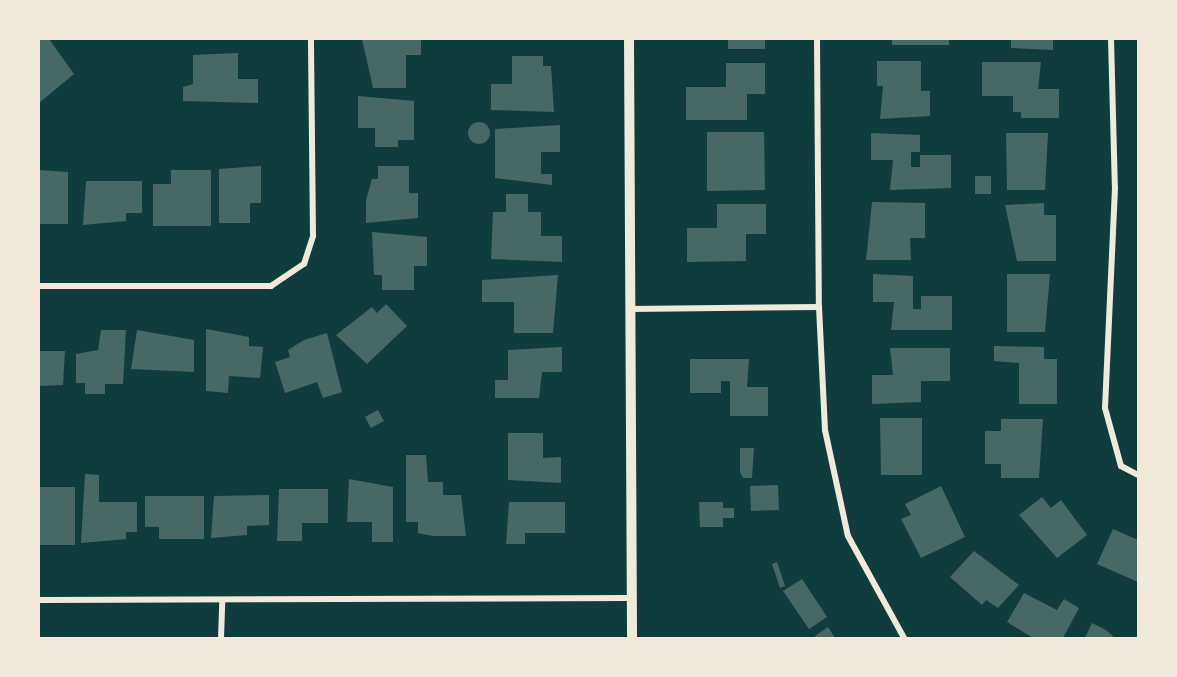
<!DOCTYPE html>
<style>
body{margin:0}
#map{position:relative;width:1177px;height:677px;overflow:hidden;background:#0f3d3e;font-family:"Nunito Sans",sans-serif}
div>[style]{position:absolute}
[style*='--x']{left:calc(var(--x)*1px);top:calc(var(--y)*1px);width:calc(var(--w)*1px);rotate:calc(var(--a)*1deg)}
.building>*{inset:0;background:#486865}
.round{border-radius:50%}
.minor>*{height:6px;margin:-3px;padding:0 3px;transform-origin:3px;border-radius:3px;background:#f1e9da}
.tertiary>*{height:10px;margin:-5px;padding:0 5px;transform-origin:5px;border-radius:5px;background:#f1e9da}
span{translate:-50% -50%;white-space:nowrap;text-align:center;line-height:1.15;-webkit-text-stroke:5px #f1e9da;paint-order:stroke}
.frame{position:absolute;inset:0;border:40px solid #f1e9da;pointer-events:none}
</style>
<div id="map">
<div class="building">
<i style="clip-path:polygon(39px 39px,49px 39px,74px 74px,39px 103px)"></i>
<i style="clip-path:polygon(362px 39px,421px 39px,421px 55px,406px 55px,406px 88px,373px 88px)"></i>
<i style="clip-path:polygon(728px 39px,765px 39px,765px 49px,728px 49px)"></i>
<i style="clip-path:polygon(892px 39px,949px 39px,949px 45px,892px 45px)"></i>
<i style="clip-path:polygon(1011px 39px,1053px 39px,1053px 50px,1011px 48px)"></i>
<i style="clip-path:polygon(238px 53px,238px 79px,258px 79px,258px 103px,183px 101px,183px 87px,193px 84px,193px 55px)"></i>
<i style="clip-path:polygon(512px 56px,543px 56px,543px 66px,551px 66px,554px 112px,491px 110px,491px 84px,512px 84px)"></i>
<i style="clip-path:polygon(877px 61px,921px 61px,921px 91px,930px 91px,930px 116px,880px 119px,883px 86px,877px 86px)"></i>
<i style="clip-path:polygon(982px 62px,1041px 62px,1038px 89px,1059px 89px,1059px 118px,1021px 118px,1021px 112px,1013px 112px,1013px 96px,982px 96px)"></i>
<i style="clip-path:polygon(726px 63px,765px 63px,765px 94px,747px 94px,747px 120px,686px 120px,686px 87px,726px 87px)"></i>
<i style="clip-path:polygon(358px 96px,414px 101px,414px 140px,398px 140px,398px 147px,375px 147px,375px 128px,358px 128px)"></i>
<i class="round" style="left:468px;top:122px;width:22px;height:22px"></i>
<i style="clip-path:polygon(560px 125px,560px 152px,541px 152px,541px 174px,552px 174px,552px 185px,495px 178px,495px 129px)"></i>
<i style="clip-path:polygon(707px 132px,764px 132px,765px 190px,707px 191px)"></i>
<i style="clip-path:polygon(871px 133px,920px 135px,920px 152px,911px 152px,911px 167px,920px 167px,920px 155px,951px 155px,951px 188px,890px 190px,893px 160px,871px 160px)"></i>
<i style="clip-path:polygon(1006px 133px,1048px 133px,1045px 190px,1007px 190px)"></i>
<i style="clip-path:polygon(261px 166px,261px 203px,250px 203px,250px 223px,219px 223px,219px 169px)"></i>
<i style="clip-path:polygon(378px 166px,409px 166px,409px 193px,418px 193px,418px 218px,366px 223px,366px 200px,372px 179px,378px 179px)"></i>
<i style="clip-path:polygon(39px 170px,68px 172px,68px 224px,39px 224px)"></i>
<i style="clip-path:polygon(171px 170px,211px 170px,211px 226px,153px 226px,153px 184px,171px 184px)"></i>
<i style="clip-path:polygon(975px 176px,991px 176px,991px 194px,975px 194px)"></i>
<i style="clip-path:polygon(86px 181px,142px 181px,142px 213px,126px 213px,126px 221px,83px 225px)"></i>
<i style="clip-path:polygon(506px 194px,528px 194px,528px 212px,541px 212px,541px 236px,562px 236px,562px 262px,491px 259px,493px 212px,506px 212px)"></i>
<i style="clip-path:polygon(872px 202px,925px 203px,925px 238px,910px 238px,911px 260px,866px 260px)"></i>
<i style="clip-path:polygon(1044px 203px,1044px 215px,1056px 215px,1056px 261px,1017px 261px,1005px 205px)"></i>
<i style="clip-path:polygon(717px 204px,766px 204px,766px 234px,746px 234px,746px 261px,687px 262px,687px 228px,717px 228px)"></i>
<i style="clip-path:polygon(372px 232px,427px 237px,427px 266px,414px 266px,414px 290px,382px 290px,382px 275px,374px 275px)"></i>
<i style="clip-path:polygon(873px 274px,913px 276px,913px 309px,921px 309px,921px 296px,952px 296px,952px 330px,891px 330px,894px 302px,873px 302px)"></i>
<i style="clip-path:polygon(1007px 274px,1050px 274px,1045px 332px,1007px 332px)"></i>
<i style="clip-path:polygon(558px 275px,553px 333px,514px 333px,514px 302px,482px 302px,482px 280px)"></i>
<i style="clip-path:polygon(386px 304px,407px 326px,367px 364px,336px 335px,372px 307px,377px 313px)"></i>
<i style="clip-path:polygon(206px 329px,249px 337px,249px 346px,263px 347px,260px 378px,229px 376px,228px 393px,206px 391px)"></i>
<i style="clip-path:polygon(101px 330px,126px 330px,123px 384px,105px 384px,105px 394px,85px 394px,85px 383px,76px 383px,76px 354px,98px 350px)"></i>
<i style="clip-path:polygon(137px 330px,194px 340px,194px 372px,131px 369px)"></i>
<i style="clip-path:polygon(327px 333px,342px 392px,323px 398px,317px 382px,285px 393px,275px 362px,290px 357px,288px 350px,304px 340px)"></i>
<i style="clip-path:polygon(994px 346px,1044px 347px,1044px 359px,1057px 359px,1057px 404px,1019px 404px,1019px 363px,994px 361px)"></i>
<i style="clip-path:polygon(562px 347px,562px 372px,542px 372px,539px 398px,495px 398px,495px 380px,508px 380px,508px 350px)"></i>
<i style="clip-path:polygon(890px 348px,950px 348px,950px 381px,921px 381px,921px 402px,872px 404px,872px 375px,893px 375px)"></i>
<i style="clip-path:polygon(39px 351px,65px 351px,63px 385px,39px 386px)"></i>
<i style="clip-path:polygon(690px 359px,749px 359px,747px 387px,768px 387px,768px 416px,730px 416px,730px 381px,721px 381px,721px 393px,690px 393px)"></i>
<i style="clip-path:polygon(378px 410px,384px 421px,371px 428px,365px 417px)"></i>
<i style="clip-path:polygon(880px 418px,922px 418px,922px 475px,881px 475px)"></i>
<i style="clip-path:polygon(1001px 419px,1043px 419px,1039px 478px,1001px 478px,1001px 464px,985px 464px,985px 431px,1001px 431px)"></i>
<i style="clip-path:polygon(508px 433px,543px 433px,543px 458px,561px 457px,561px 483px,508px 480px)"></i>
<i style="clip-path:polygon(740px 448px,754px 448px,752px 478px,743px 478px,740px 472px)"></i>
<i style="clip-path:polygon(406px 455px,426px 455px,428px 482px,443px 482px,443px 495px,461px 495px,466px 536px,433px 536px,418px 533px,418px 522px,406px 522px)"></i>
<i style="clip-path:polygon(85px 474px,99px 475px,99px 502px,137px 502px,137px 532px,126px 532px,126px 539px,81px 543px)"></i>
<i style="clip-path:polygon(349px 479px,393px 487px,393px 542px,372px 542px,372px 522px,347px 522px)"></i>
<i style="clip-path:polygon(778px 485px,779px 510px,751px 511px,750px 486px)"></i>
<i style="clip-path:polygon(941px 486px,965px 537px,921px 558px,901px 519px,911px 515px,905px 504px)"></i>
<i style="clip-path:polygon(39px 487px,75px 487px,75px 545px,39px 545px)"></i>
<i style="clip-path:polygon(279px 489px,328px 489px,328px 523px,302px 523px,302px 541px,277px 541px)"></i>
<i style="clip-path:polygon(269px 495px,269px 525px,247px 526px,247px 535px,211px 538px,214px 496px)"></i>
<i style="clip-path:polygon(145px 496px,204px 496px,204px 539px,159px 539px,159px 527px,145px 527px)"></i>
<i style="clip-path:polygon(1042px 497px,1051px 508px,1061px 500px,1087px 535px,1057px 558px,1019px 515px)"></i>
<i style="clip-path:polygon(509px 502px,565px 502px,565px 533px,525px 533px,525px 544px,506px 544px)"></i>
<i style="clip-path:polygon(699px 502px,723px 502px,723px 508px,734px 508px,734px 518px,723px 518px,723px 527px,700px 527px)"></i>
<i style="clip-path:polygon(1113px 529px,1138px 540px,1138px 582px,1097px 564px)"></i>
<i style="clip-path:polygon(974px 551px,1019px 585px,998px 608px,986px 600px,982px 605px,950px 577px)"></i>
<i style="clip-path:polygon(777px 562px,785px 586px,780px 588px,772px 564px)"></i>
<i style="clip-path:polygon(802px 579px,827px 617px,809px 629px,783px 591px)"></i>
<i style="clip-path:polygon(1024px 593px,1057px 610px,1064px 599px,1079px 608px,1063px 638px,1033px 638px,1007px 622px)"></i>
<i style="clip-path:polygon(1092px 623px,1106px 630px,1115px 638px,1085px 638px)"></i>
<i style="clip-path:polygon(828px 627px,835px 638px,817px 638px,815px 636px)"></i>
</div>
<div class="minor">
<i style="--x:817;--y:39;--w:268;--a:89.6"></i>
<i style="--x:819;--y:307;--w:123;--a:87.2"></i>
<i style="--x:825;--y:430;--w:108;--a:77.8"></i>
<i style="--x:848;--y:536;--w:116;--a:61.2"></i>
<i style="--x:1111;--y:39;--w:149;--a:88.5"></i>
<i style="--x:1115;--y:188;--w:220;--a:92.6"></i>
<i style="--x:1105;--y:408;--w:60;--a:74.6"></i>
<i style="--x:1121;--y:466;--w:19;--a:28"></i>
<i style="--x:39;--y:286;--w:232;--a:0"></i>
<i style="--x:271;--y:286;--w:40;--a:-34"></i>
<i style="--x:304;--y:264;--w:29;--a:-72"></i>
<i style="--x:313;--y:236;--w:197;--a:-90.6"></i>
<i style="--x:630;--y:309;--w:189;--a:-0.6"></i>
<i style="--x:39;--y:600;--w:592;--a:-0.19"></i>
<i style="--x:221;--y:638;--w:37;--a:-88"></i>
</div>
<div class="tertiary">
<i style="--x:629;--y:39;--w:599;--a:89.71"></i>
</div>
<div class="frame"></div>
</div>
